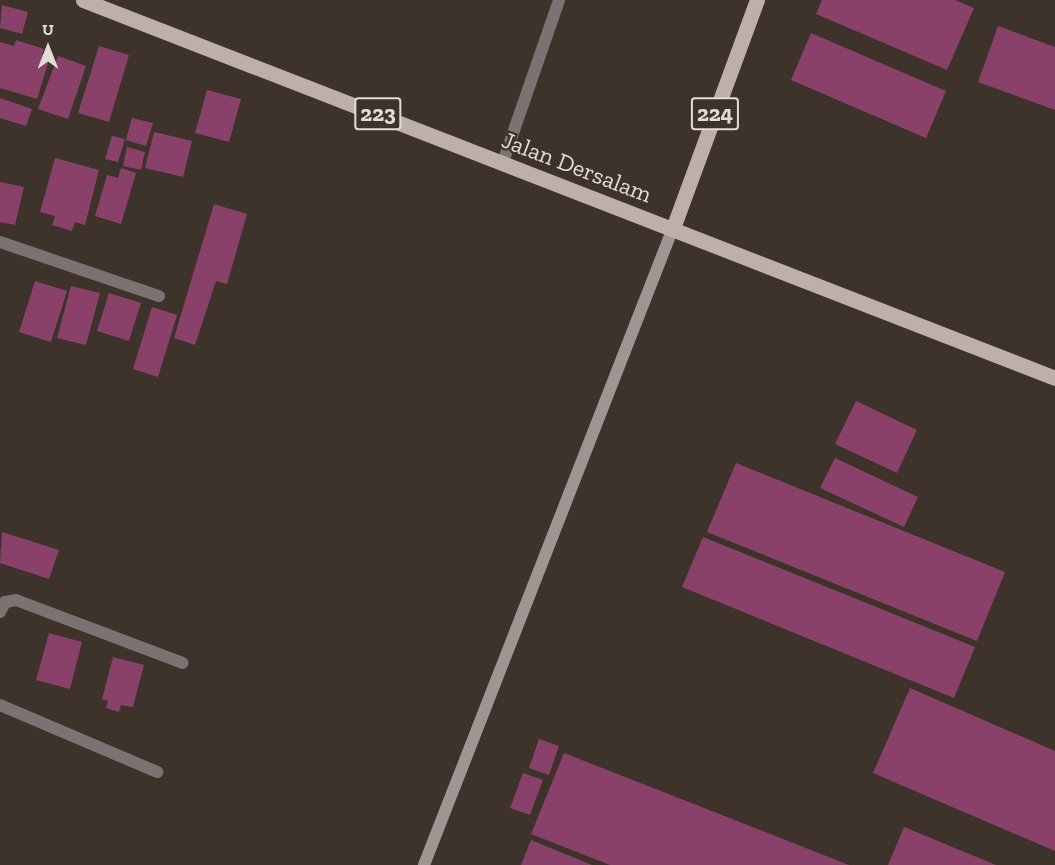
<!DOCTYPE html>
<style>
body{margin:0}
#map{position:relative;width:1055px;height:865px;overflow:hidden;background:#3d332b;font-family:"Zilla Slab",serif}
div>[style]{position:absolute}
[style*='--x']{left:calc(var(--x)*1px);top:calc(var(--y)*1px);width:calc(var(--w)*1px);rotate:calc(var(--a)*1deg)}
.building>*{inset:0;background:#8a4169}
.minor>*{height:12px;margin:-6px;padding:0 6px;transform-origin:6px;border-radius:6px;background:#7a7371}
.secondary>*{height:12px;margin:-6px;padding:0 6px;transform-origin:6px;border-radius:6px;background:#a09593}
.primary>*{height:15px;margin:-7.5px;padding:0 7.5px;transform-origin:7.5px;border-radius:7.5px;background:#bdafac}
span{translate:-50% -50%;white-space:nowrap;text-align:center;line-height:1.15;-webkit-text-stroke:4.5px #3d332b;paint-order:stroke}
.shield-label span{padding:2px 4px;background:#3d332b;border:2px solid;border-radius:4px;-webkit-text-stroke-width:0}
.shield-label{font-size:22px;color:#e3dcd7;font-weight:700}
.street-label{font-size:24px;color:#e3dcd7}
.north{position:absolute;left:18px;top:18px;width:60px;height:60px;-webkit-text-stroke:4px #3d332b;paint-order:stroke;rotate:0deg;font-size:16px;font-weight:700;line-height:24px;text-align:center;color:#e3dcd7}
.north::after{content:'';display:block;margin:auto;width:21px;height:27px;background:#e3dcd7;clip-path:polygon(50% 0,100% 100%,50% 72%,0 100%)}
</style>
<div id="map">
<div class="building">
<i style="clip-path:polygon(822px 0,955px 0,974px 8px,947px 70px,816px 14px)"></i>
<i style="clip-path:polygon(2px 5px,28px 12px,22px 34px,0 28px)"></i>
<i style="clip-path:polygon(998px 26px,1055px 47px,1055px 110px,978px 82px)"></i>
<i style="clip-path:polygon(811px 33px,946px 91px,926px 138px,791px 80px)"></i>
<i style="clip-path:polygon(16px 40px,44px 49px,42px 54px,50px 57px,37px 99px,0 88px,0 42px,14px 46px)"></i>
<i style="clip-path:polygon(99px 46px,129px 55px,109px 122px,78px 113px)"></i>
<i style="clip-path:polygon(58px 56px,86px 66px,68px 119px,38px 109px)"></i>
<i style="clip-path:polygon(207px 90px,241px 99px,229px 142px,195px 133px)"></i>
<i style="clip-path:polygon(0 98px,32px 109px,26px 126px,0 118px)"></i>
<i style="clip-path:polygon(132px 118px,153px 123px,146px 146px,126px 140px)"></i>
<i style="clip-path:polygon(154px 132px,192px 141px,183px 177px,145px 168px)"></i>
<i style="clip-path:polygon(112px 136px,125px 139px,118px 162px,105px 159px)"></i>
<i style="clip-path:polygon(127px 147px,145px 152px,141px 170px,123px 166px)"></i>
<i style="clip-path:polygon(55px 158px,99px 170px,85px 225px,75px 222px,72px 231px,52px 225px,55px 216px,40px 212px)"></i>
<i style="clip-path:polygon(121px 168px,136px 173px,121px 224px,95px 216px,107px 175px,118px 178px)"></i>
<i style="clip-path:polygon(0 182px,24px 187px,15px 225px,0 222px)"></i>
<i style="clip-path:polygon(214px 204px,247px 214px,227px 284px,216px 281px,195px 345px,174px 338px)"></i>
<i style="clip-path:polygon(35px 281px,67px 291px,51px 342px,19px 332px)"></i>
<i style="clip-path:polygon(71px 286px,100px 293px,86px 345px,57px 338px)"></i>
<i style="clip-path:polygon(109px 293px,141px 303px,129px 341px,97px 331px)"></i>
<i style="clip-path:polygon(152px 307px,177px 315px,158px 377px,133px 369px)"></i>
<i style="clip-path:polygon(856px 401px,917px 430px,897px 473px,835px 444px)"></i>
<i style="clip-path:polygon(835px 458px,918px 497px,904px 527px,820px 488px)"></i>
<i style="clip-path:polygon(736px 463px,1005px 572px,977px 641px,707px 532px)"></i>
<i style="clip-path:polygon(2px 532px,59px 550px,49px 579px,0 563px)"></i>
<i style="clip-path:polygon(703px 537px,975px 647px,954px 698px,682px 587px)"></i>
<i style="clip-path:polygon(49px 633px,82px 642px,70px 689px,36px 680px)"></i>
<i style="clip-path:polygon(113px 657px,144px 665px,133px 707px,121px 705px,119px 712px,106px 708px,108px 701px,102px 699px)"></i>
<i style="clip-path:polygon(910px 688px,1055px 751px,1055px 851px,873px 773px)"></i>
<i style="clip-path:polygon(539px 739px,559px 746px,549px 775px,529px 768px)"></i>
<i style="clip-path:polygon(564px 753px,849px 865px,610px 865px,531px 834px)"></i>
<i style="clip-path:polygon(523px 773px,543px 780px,530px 815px,510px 808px)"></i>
<i style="clip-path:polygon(904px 827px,996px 865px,888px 865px)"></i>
<i style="clip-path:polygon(531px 840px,592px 865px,521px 865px)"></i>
</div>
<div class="minor">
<i style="--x:503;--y:162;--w:171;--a:-70.9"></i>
<i style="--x:0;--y:242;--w:168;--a:18.8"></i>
<i style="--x:0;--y:612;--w:11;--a:-63"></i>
<i style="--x:5;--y:602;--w:11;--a:-10"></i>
<i style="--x:16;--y:600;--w:178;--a:20.7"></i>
<i style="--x:0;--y:705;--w:171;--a:23.1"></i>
</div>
<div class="secondary">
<i style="--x:424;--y:865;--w:684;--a:-68.65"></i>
</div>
<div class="primary">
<i style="--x:83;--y:0;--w:1043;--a:21.25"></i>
<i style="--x:673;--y:228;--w:243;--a:-69.8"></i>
</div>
<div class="shield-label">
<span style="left:378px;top:114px">223</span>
<span style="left:715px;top:114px">224</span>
</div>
<div class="street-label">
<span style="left:577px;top:167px;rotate:21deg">Jalan Dersalam</span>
</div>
<div class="north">U</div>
</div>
